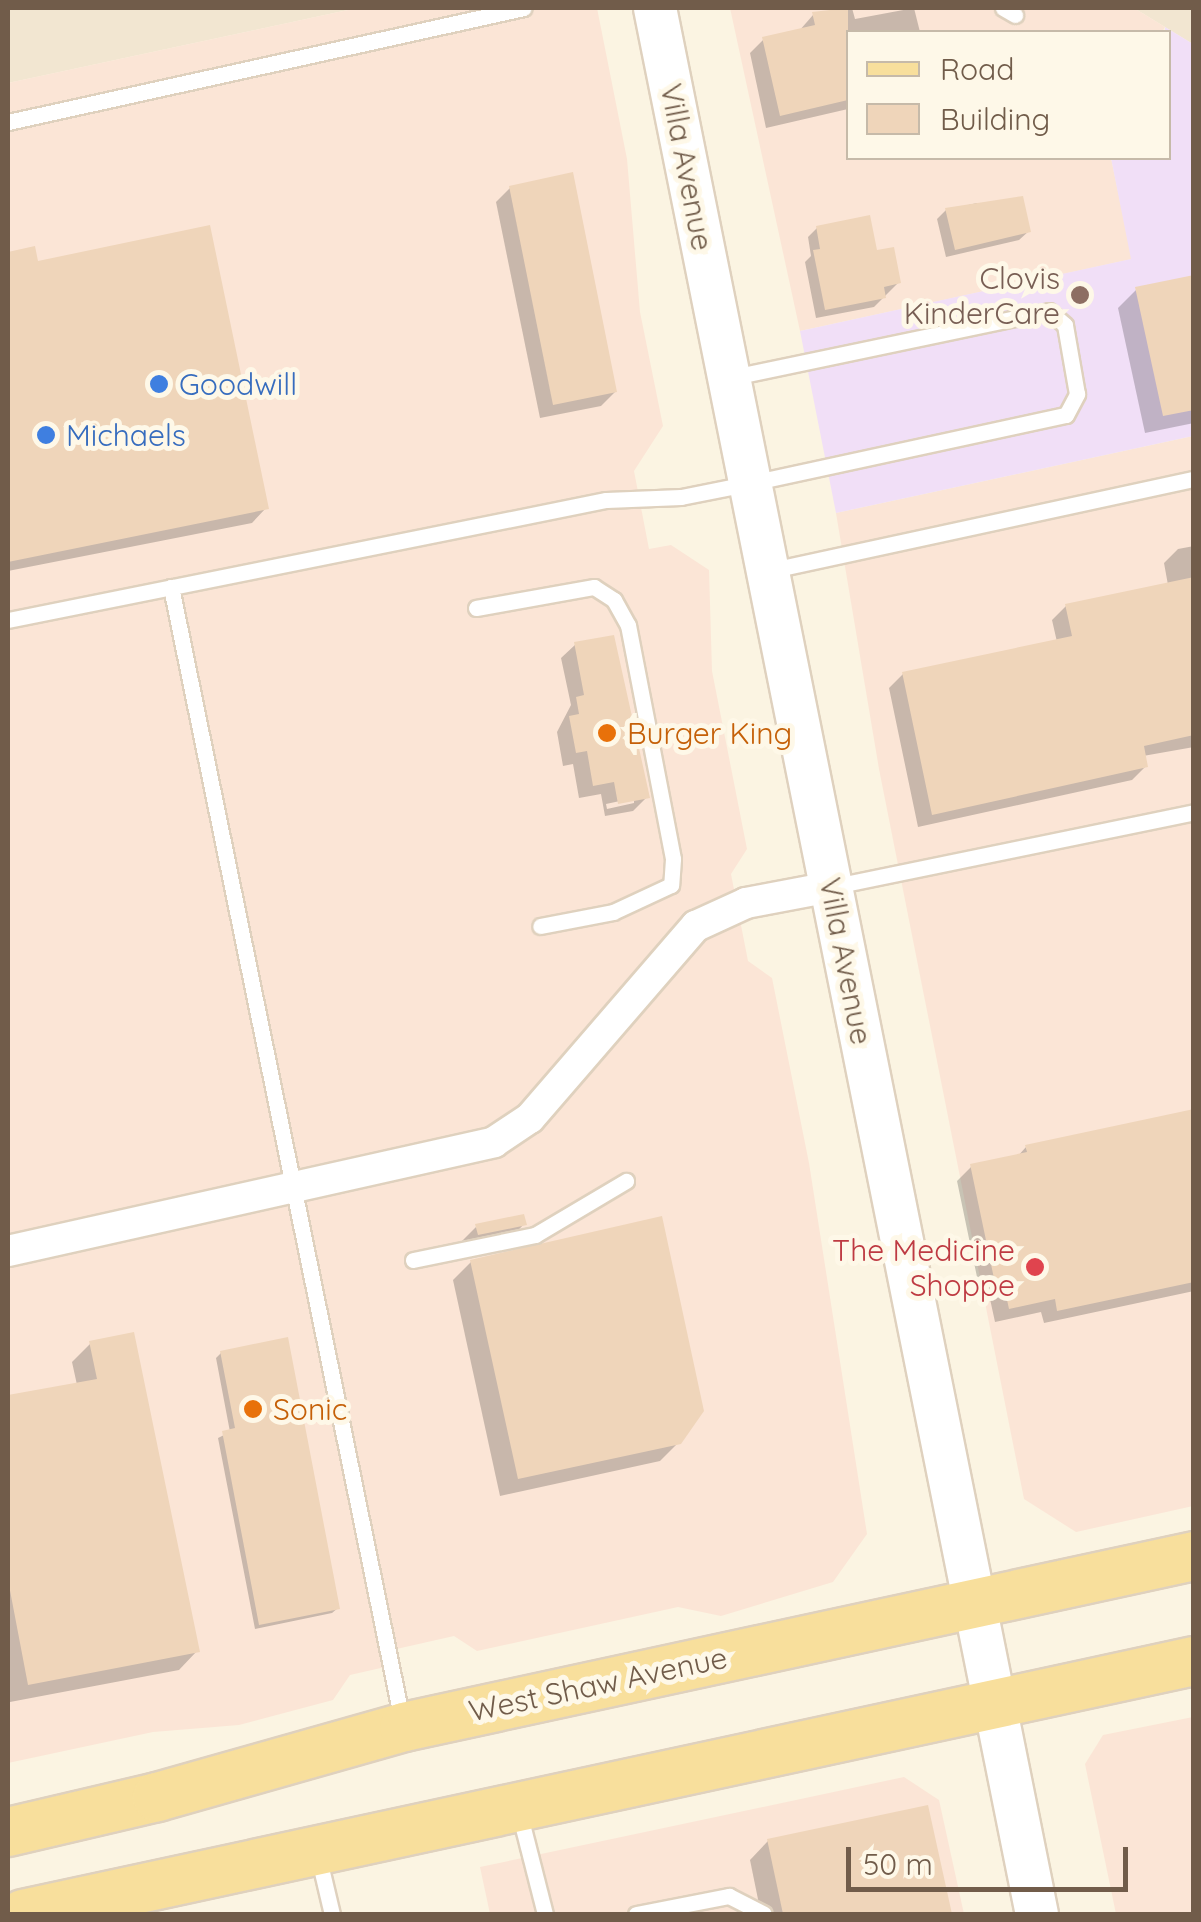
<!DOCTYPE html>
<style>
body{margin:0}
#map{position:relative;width:1201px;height:1922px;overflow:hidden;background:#fbf4e2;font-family:Quicksand,sans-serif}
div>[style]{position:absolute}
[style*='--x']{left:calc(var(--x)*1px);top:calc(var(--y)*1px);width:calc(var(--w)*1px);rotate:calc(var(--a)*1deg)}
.residential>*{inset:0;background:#f2e6d1}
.commercial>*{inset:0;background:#fbe5d6}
.education>*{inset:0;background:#f1dff7}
.shadow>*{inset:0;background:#0003}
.building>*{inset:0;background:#efd5ba}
.roads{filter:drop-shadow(2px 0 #dfd1be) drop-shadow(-2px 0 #dfd1be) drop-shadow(0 2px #dfd1be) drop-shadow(0 -2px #dfd1be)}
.lane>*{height:15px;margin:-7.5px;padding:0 7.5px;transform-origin:7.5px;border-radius:7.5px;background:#fff}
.street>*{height:30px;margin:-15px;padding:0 15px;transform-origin:15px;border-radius:15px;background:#fff}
.secondary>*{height:42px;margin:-21px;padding:0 21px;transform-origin:21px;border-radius:21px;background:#fff}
.primary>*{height:48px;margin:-24px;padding:0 24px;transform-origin:24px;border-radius:24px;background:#f8df9c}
.dots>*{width:28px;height:28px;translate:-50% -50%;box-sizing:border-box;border:5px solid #fef8e8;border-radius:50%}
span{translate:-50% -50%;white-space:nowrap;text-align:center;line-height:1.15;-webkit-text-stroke:10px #fef8e8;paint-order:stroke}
.street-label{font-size:30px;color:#715c4a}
.education-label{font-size:30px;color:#785e54}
.right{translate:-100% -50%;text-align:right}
.shop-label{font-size:30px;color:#366cbe}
.left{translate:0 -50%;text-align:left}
.food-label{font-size:30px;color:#c56008}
.health-label{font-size:30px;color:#be3a42}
.frame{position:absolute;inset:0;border:10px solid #715c4a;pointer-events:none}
.legend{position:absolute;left:846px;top:30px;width:325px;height:130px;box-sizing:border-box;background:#fef8e8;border:2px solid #c6baa9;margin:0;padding:12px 18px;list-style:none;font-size:30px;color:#715c4a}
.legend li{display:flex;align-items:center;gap:20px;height:50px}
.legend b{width:50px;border:2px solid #c6baa9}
.scale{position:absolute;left:846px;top:1847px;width:282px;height:45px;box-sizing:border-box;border:5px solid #715c4a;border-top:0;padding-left:12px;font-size:30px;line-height:35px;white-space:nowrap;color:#715c4a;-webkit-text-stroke:8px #fef8e8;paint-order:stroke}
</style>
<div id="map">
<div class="residential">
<i style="clip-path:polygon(8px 8px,357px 8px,8px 83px)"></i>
<i style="clip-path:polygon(1134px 8px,1193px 8px,1193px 44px,1165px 27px)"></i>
</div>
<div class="commercial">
<i style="clip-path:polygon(357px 8px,597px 8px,627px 159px,640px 312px,663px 426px,634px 471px,649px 549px,671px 545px,709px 570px,712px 671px,747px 849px,731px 874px,748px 961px,772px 978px,809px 1163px,867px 1534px,833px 1582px,721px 1616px,678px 1607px,477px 1651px,454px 1636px,392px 1650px,394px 1665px,350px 1675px,333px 1700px,239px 1725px,153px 1732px,8px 1763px,8px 83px)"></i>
<i style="clip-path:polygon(730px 8px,1134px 8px,1165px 27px,1162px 32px,848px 32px,848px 158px,1111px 158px,1132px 259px,800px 331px)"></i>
<i style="clip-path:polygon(1193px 436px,1193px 1506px,1076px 1532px,1024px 1499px,879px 769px,836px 513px)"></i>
<i style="clip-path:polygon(1193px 1717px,1193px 1914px,1116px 1914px,1085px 1764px,1103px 1735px)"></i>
<i style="clip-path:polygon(904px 1777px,939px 1800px,964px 1914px,490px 1914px,480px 1867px)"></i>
</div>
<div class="education">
<i style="clip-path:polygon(1165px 27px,1193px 44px,1193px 436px,836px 513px,800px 331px,1131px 259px,1111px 158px,1168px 158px)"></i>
</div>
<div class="shadow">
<i style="clip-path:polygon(852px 8px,855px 19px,914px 8px,920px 32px,848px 32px,848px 109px,766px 128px,750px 53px,764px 39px,799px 31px,813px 15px)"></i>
<i style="clip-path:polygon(510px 188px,615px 392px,601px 406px,540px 418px,496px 202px)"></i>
<i style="clip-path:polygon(977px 203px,978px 210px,1029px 231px,1019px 240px,946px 257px,937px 219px,946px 210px)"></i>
<i style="clip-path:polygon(817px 228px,875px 253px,899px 282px,874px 307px,816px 318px,805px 262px,811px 256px,808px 237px)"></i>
<i style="clip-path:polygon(33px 249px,36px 264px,266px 508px,252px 523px,8px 571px,8px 254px)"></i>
<i style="clip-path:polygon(1194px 278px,1194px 423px,1145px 433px,1118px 308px,1136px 290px)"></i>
<i style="clip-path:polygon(1194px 546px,1194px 747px,1143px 756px,1146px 766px,1132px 780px,918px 827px,889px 688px,903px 674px,1057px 642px,1052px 620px,1066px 606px,1168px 585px,1164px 563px,1178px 549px)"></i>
<i style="clip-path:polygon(evenodd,576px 644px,647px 797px,633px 811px,605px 816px,601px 794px,579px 798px,573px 764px,563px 766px,557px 732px,571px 705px,561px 658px,576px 644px,634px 798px,634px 803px,607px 809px,606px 804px,634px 798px)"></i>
<i style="clip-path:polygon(1194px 1112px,1194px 1291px,1044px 1323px,1041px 1312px,995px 1322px,990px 1299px,982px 1301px,957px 1181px,971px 1167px,1017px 1157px,1026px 1147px)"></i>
<i style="clip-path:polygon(524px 1224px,506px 1243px,458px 1245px,477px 1226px)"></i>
<i style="clip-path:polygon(471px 1262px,679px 1442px,660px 1461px,500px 1496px,453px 1280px)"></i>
<i style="clip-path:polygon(90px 1344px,197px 1651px,179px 1670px,10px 1702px,8px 1398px,77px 1385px,72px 1362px)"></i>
<i style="clip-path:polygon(221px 1353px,338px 1608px,332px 1613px,255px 1629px,218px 1438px,230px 1432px,216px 1358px)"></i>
<i style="clip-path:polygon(926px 1808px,949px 1914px,761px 1914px,750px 1860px,768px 1841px)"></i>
</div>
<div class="building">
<i style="clip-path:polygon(848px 8px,848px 100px,780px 116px,762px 37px,815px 25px,812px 12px)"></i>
<i style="clip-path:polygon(573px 172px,617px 392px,553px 405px,509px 186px)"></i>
<i style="clip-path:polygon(1023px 196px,1031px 232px,955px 250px,945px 208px)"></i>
<i style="clip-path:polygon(870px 215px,877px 250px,894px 247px,901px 283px,884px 287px,886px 298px,825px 310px,813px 250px,820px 249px,816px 226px)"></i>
<i style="clip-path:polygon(210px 225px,269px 509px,8px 562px,8px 252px,35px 246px,38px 261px)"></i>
<i style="clip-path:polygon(1194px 275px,1194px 410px,1163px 416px,1135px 287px)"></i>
<i style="clip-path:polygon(1194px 577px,1194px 735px,1144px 746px,1148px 767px,932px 815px,902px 672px,1072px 636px,1065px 604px)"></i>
<i style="clip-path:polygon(614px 635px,650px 798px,618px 804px,614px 782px,593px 786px,587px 751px,576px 753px,569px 716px,579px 714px,576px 697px,584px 695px,574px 642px)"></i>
<i style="clip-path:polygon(1194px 1109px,1194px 1282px,1057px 1311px,1055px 1299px,1009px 1309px,1004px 1286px,996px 1288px,970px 1164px,1027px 1152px,1025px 1145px)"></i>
<i style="clip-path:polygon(524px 1214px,527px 1225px,478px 1235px,475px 1224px)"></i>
<i style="clip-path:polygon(662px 1216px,704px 1411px,681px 1444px,518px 1479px,470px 1260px)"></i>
<i style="clip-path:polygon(134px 1332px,200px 1652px,28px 1685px,8px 1580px,8px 1395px,97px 1379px,89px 1341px)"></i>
<i style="clip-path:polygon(288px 1337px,340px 1609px,259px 1625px,222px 1431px,235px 1428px,220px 1351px)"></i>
<i style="clip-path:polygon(928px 1805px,952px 1914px,783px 1914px,767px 1839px)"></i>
</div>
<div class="roads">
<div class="lane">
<i style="--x:1003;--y:8;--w:14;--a:30"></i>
<i style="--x:8;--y:122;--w:528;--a:-12.46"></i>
<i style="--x:772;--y:570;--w:432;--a:-12.2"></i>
<i style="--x:171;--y:587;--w:1156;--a:78.48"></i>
<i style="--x:476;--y:608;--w:120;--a:-10.1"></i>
<i style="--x:594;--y:587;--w:24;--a:33"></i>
<i style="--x:614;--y:600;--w:29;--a:61"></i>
<i style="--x:628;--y:625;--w:238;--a:79.1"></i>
<i style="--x:673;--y:859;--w:26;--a:94"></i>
<i style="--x:671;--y:885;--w:64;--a:155"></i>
<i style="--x:613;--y:912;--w:74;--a:169.1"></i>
<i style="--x:8;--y:620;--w:610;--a:-11.35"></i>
<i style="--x:606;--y:500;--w:75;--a:-2.3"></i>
<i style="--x:681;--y:497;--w:71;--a:-11.3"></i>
<i style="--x:751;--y:483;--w:322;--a:-12.2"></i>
<i style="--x:1066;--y:415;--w:24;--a:-62"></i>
<i style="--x:1077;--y:394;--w:70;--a:-99.9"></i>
<i style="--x:1065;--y:325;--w:21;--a:-139"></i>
<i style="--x:1049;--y:311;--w:322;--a:168.2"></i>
<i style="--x:835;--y:886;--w:367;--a:-11.6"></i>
<i style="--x:413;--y:1260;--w:125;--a:-11.6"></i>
<i style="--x:535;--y:1235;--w:106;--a:-30.7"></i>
<i style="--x:519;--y:1812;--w:105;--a:75.7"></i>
<i style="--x:318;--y:1855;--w:61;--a:76.7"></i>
<i style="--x:636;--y:1914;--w:95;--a:-11"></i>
<i style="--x:729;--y:1896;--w:39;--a:27"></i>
</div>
<div class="street">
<i style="--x:8;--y:1251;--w:498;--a:-12.6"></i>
<i style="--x:494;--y:1142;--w:43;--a:-33.7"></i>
<i style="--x:530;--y:1118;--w:254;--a:-49.2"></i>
<i style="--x:696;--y:926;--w:55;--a:-24.7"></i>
<i style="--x:746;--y:903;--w:86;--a:-10.7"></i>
</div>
<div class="secondary">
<i style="--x:655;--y:8;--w:1944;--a:78.67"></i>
</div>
<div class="primary">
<i style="--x:8;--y:1832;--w:153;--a:-13.2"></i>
<i style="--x:157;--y:1797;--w:257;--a:-15.8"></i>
<i style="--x:404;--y:1727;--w:808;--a:-12.21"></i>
<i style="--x:23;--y:1914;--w:1198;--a:-12.19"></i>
</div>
</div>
<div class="dots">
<i style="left:1080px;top:295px;background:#8d6e63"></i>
<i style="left:159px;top:384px;background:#3f7fe0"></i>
<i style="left:46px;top:435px;background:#3f7fe0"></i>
<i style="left:607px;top:733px;background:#e8710a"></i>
<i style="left:1035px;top:1267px;background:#e0444e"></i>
<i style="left:253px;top:1409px;background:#e8710a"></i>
</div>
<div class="street-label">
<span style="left:687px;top:167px;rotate:79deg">Villa Avenue</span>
<span style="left:846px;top:961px;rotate:79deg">Villa Avenue</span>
<span style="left:598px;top:1684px;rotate:-12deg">West Shaw Avenue</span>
</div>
<div class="education-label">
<span class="right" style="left:1060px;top:295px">Clovis<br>KinderCare</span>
</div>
<div class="shop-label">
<span class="left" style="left:179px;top:384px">Goodwill</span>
<span class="left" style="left:66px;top:435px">Michaels</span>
</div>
<div class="food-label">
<span class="left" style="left:627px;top:733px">Burger King</span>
<span class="left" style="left:273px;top:1409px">Sonic</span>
</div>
<div class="health-label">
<span class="right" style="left:1015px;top:1267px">The Medicine<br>Shoppe</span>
</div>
<div class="frame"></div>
<ul class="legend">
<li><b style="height:12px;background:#f8df9c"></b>Road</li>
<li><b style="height:28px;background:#efd5ba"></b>Building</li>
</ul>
<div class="scale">50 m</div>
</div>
